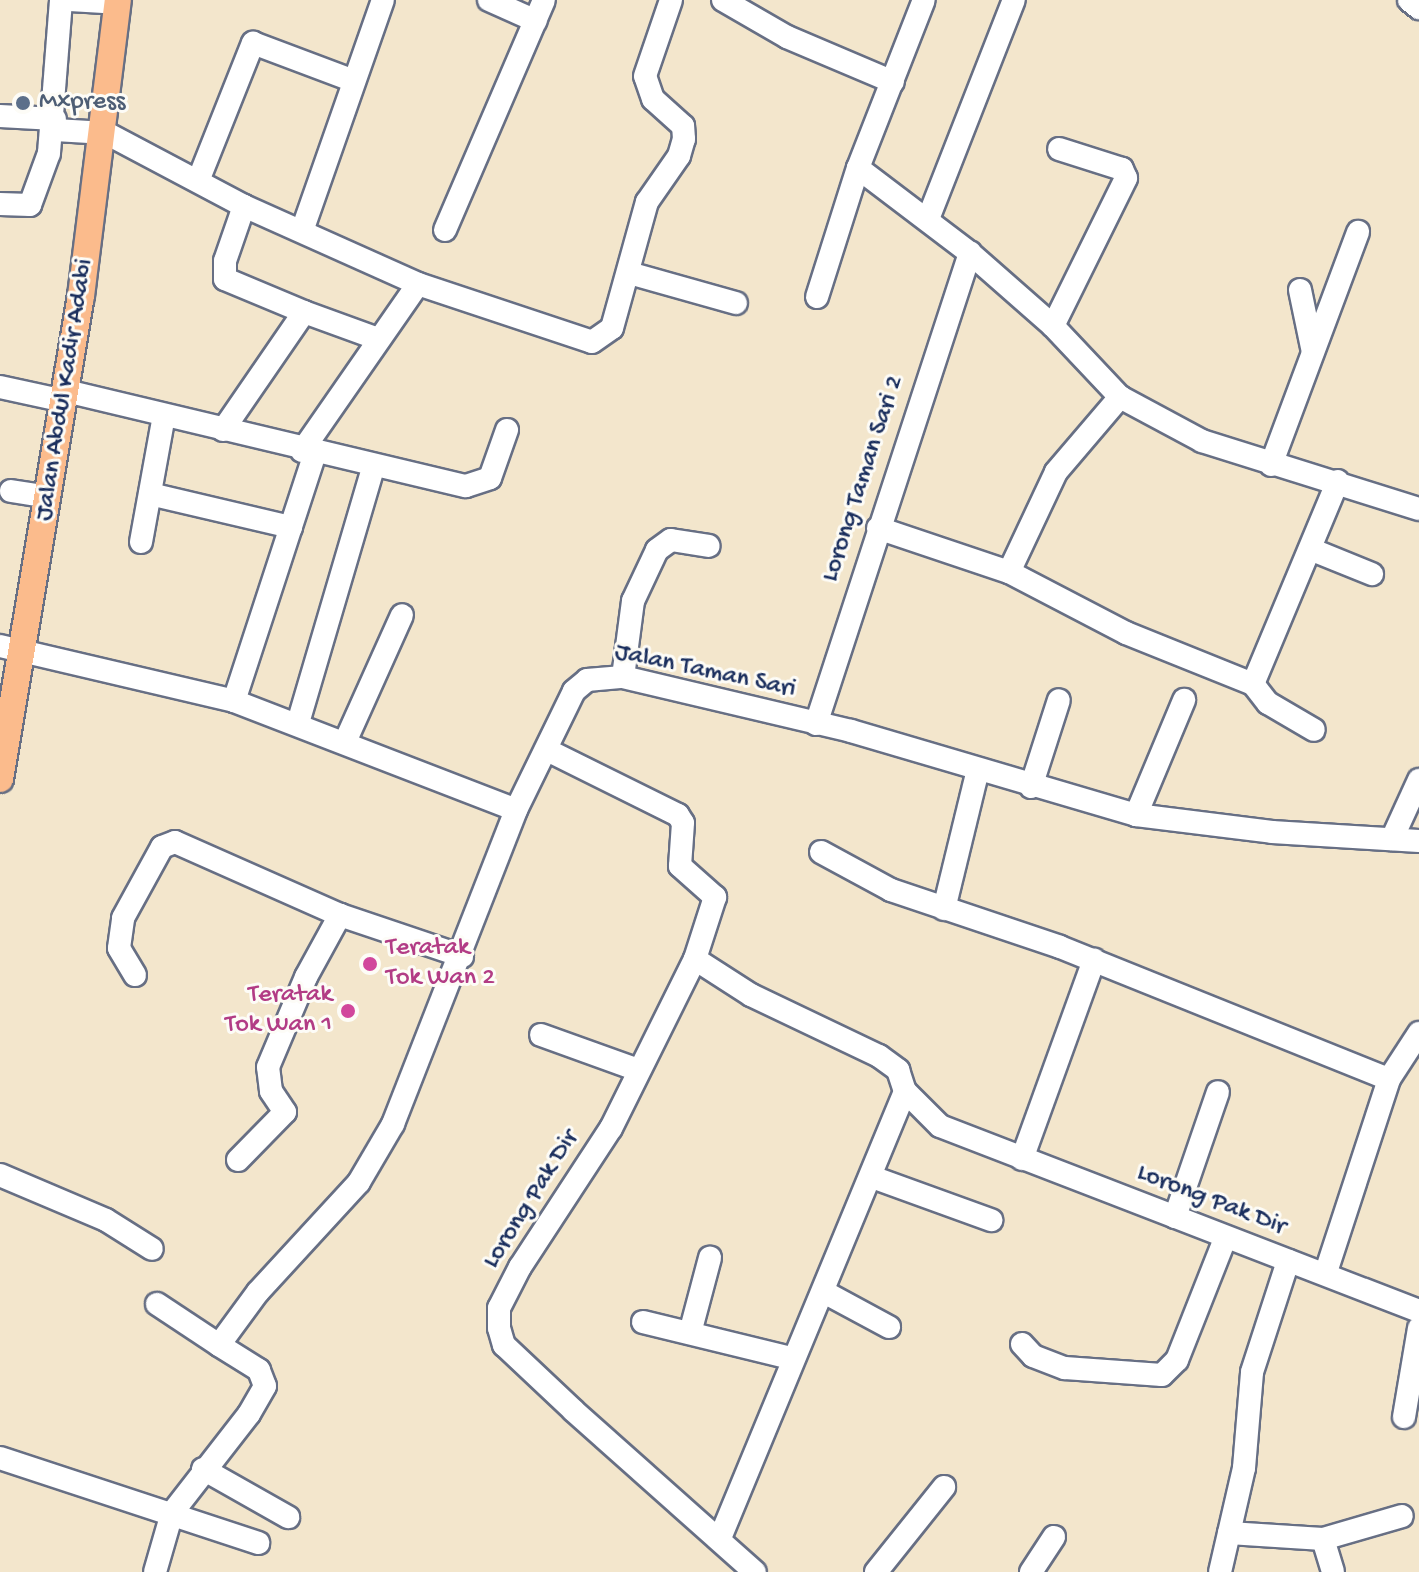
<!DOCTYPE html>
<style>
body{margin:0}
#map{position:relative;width:1419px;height:1572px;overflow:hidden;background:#f3e6cc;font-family:"Gochi Hand",sans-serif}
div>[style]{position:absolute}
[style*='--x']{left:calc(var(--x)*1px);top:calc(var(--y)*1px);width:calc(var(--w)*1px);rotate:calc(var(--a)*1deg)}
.roads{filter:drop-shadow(2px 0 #676f84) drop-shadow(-2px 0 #676f84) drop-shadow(0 2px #676f84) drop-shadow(0 -2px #676f84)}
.minor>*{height:22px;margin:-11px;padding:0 11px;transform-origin:11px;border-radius:11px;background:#fff}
.major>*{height:26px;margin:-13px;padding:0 13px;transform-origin:13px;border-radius:13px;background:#fbbb8c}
.dots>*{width:22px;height:22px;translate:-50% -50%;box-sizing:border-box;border:4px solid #fdfcf7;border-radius:50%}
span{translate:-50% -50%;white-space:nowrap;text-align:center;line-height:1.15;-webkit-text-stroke:6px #fdfcf7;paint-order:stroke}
.service-label{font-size:26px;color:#4e5e75}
.left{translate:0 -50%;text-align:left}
.street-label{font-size:26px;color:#1b2f5e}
.hotel-label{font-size:26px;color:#b23c85}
.right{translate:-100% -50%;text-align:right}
</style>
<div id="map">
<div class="roads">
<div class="minor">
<i style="--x:68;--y:0;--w:50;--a:3.4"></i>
<i style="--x:489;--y:0;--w:51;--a:24.1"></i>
<i style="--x:723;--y:0;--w:74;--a:30"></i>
<i style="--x:787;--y:37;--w:115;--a:23"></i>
<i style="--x:1409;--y:0;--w:13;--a:39"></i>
<i style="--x:0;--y:116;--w:55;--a:3.1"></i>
<i style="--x:55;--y:130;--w:51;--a:3.4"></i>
<i style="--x:106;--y:133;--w:156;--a:27.9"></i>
<i style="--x:244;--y:206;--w:191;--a:24.1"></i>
<i style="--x:418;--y:284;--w:183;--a:18.4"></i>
<i style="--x:592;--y:342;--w:24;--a:-35"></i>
<i style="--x:612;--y:328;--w:131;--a:-74.5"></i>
<i style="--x:647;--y:202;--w:56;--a:-55.2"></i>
<i style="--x:679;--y:156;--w:18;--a:-74"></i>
<i style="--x:684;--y:139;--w:13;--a:-94"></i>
<i style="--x:683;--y:126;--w:40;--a:-138"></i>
<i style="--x:653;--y:99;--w:24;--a:-109"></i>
<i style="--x:645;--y:76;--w:80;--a:-71.1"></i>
<i style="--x:858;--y:168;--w:141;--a:37.2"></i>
<i style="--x:970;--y:253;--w:111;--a:41.3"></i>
<i style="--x:1053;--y:326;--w:98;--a:46.7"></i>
<i style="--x:1120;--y:397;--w:93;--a:28.2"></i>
<i style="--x:1202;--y:441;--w:227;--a:17.4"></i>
<i style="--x:198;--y:181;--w:149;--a:-68.3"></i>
<i style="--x:253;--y:43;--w:108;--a:20.6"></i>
<i style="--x:0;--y:204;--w:30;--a:2"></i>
<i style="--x:30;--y:205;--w:55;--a:-69.9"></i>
<i style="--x:49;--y:153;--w:153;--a:-85.5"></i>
<i style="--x:244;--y:206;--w:58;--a:109.1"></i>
<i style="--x:225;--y:261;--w:18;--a:90"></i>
<i style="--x:225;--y:279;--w:86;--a:22.7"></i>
<i style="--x:928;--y:219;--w:235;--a:-68.6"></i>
<i style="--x:445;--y:230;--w:250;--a:-66.7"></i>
<i style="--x:302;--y:231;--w:245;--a:-70.7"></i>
<i style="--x:629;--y:273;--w:111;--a:15.7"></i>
<i style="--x:1300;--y:290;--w:63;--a:78.2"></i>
<i style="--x:817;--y:297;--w:135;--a:-72.4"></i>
<i style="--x:858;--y:168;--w:180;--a:-68.6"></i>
<i style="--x:1053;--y:326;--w:165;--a:-63.7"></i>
<i style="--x:1126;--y:178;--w:10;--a:-114"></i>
<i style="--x:1122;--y:169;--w:66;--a:-162.4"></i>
<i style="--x:0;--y:387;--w:66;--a:12.3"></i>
<i style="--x:66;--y:391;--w:411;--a:13.4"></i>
<i style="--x:466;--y:486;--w:25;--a:-18"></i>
<i style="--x:490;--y:478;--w:51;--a:-70.5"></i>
<i style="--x:223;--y:430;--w:143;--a:-55.5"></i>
<i style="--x:304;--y:312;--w:79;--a:20"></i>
<i style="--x:302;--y:451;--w:203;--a:-55.2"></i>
<i style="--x:1271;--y:465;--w:249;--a:-69.5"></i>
<i style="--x:11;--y:491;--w:38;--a:9"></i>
<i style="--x:150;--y:494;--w:145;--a:13.2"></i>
<i style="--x:878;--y:528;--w:138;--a:18.6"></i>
<i style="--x:1009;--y:572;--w:132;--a:27.5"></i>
<i style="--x:1126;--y:633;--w:137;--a:21.9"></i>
<i style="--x:1253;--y:684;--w:24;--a:52"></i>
<i style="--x:1268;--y:703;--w:53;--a:30.4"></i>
<i style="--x:141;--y:542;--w:128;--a:-79.7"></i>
<i style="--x:1310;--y:549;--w:67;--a:22"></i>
<i style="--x:1009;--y:572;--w:110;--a:-64.8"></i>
<i style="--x:1056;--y:472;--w:99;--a:-49.5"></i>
<i style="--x:0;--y:646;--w:240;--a:13.2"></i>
<i style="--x:234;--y:701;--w:302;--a:21.1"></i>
<i style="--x:623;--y:677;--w:77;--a:-82.5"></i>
<i style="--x:633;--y:601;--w:56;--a:-64.8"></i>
<i style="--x:657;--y:550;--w:17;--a:-36"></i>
<i style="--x:671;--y:540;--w:38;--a:9"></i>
<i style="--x:1253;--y:684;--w:220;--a:-67.3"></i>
<i style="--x:234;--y:701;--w:261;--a:-71.9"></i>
<i style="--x:298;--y:723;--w:269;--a:-73.6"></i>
<i style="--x:816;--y:724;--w:496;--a:-71.9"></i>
<i style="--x:345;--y:742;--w:139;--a:-65.8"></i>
<i style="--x:547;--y:750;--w:146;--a:26.4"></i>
<i style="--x:678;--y:815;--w:9;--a:58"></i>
<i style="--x:683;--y:823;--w:43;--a:94"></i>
<i style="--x:680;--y:866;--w:47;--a:41.5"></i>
<i style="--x:715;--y:897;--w:65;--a:107.9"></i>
<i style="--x:695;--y:959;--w:189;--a:116.4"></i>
<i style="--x:611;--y:1128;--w:166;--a:123.2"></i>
<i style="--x:520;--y:1267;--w:46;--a:117.1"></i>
<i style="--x:499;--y:1308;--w:20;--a:90"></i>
<i style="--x:499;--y:1328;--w:18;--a:74"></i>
<i style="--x:504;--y:1345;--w:96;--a:43.3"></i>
<i style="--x:574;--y:1411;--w:242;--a:41.7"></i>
<i style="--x:1031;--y:787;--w:91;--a:-72.2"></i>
<i style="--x:1136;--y:815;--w:125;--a:-67.3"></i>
<i style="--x:1392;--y:839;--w:65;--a:-65.4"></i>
<i style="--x:821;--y:852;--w:80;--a:28.5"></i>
<i style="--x:891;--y:890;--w:178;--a:18.6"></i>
<i style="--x:1060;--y:947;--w:354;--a:21.9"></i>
<i style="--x:944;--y:909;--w:143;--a:-76.3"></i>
<i style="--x:695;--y:959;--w:67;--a:32.7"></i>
<i style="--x:751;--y:995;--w:142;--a:25.5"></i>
<i style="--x:879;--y:1056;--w:24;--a:36"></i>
<i style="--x:898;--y:1070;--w:22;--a:72"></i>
<i style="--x:905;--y:1091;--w:49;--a:45"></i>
<i style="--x:940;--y:1126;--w:513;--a:21.12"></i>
<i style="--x:135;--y:975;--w:31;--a:-121"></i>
<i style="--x:119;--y:948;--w:30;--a:-82"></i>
<i style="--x:123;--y:918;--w:81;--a:-61.2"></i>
<i style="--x:162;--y:847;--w:14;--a:-21"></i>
<i style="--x:175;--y:842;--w:180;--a:23.9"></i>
<i style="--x:340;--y:915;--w:129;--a:18.6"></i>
<i style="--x:541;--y:1035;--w:103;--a:19.8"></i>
<i style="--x:1022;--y:1159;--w:212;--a:-70.1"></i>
<i style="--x:238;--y:1160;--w:67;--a:-45.6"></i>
<i style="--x:285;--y:1112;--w:25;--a:-124"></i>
<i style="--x:271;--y:1091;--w:24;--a:-97"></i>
<i style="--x:268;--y:1067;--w:98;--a:-67.1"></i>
<i style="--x:306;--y:977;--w:71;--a:-61.3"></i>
<i style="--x:0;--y:1175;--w:115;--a:23"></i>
<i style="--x:106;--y:1220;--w:54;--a:32.2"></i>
<i style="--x:872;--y:1177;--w:127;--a:19.9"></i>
<i style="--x:1175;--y:1217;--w:132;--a:-71"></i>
<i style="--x:1326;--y:1272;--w:203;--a:-71.9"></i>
<i style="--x:1389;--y:1079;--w:55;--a:-56.9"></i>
<i style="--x:824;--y:1292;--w:74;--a:28.3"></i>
<i style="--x:157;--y:1304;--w:74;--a:33.5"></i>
<i style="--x:643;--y:1322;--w:152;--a:13.7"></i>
<i style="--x:690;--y:1333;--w:78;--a:-75.1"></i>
<i style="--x:1022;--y:1344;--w:16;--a:47"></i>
<i style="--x:1033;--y:1356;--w:34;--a:21"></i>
<i style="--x:1065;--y:1368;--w:97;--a:4.1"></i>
<i style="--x:1162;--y:1375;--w:21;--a:-45"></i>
<i style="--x:1177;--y:1360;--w:130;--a:-68.4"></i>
<i style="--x:1404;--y:1417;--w:90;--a:-80.4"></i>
<i style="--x:0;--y:1458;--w:272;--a:18.2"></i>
<i style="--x:203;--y:1469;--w:98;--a:29.5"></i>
<i style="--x:1229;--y:1533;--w:94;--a:3.7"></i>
<i style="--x:1323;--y:1539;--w:82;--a:-16.2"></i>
<i style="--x:720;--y:1538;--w:484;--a:-67.5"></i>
<i style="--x:1323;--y:1539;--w:34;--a:73"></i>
<i style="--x:155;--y:1572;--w:61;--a:-73.9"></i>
<i style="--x:172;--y:1513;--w:125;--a:-52.1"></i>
<i style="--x:249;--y:1414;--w:32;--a:-60"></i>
<i style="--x:265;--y:1386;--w:17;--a:-111"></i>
<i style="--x:259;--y:1370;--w:47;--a:-148"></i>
<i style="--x:219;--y:1345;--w:66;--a:-53.7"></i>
<i style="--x:258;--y:1292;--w:149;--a:-47.4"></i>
<i style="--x:359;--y:1182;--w:67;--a:-59.6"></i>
<i style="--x:393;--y:1124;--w:337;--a:-68.6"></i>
<i style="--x:516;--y:810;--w:132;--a:-64"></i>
<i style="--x:574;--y:691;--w:17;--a:-40"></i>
<i style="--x:587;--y:680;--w:36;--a:-5"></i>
<i style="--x:623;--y:677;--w:234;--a:13.3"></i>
<i style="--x:851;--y:731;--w:297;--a:16.4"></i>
<i style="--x:1136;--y:815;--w:137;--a:7.1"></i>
<i style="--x:1272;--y:832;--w:147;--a:3.5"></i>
<i style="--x:876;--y:1572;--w:109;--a:-51.3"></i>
<i style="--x:1031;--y:1572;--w:42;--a:-56.7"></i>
<i style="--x:1220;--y:1572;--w:107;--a:-77"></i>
<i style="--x:1244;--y:1468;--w:96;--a:-85.2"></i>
<i style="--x:1252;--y:1372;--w:117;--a:-72"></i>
</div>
<div class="major">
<i style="--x:0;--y:779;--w:490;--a:-80.5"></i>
<i style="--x:81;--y:296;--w:298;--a:-82.9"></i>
</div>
</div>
<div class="dots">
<i style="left:23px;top:103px;background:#5c6f8a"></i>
<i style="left:370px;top:964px;background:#d1479c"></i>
<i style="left:348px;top:1011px;background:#d1479c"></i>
</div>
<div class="service-label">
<span class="left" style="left:39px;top:103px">Mxpress</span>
</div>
<div class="street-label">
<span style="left:66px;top:390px;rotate:-81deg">Jalan Abdul Kadir Adabi</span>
<span style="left:864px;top:479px;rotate:-72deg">Lorong Taman Sari 2</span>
<span style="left:705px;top:672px;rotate:12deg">Jalan Taman Sari</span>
<span style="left:532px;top:1200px;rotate:-58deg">Lorong Pak Dir</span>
<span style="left:1211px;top:1201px;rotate:21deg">Lorong Pak Dir</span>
</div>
<div class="hotel-label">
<span class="left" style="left:386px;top:964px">Teratak<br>Tok Wan 2</span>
<span class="right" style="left:332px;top:1011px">Teratak<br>Tok Wan 1</span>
</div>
</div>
